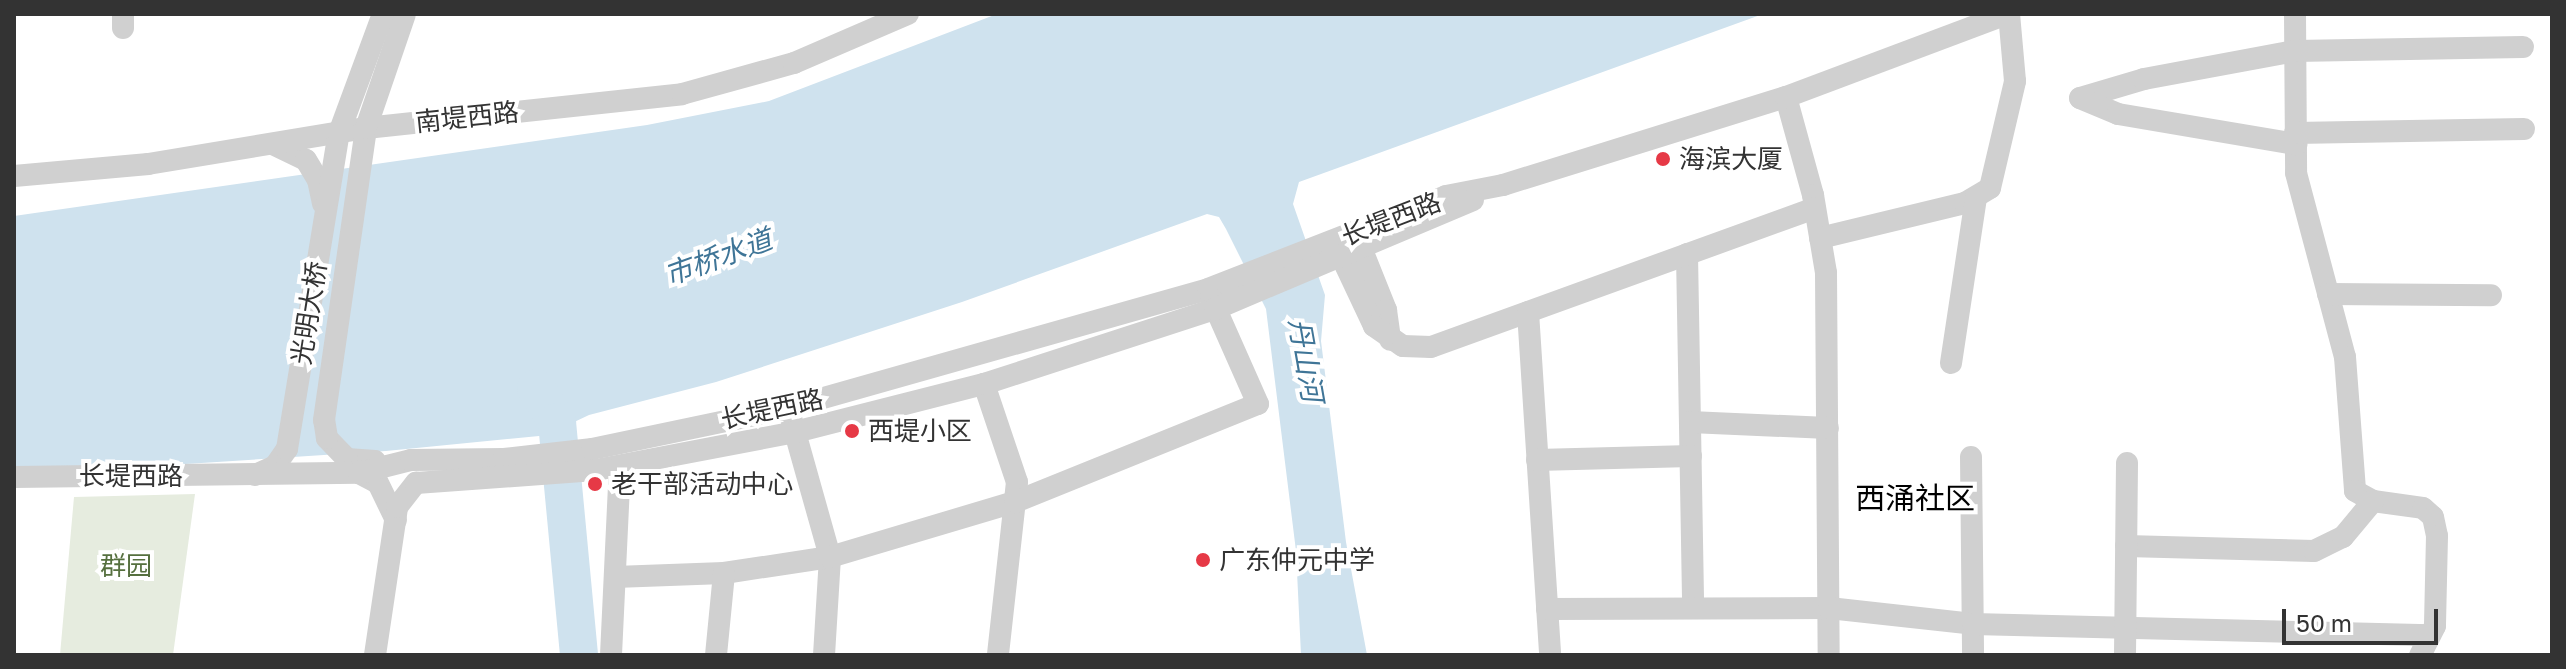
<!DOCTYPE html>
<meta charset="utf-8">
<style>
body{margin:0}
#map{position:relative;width:2566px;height:669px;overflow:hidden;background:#fff;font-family:"Golos Text","Noto Sans SC",sans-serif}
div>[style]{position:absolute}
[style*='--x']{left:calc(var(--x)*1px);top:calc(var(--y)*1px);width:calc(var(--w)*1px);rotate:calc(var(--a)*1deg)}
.green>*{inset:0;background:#e6ecdf}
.water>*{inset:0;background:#cfe2ee}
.river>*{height:38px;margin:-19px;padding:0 19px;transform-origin:19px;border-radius:19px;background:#cfe2ee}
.minor>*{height:22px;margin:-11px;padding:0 11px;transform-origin:11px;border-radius:11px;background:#d0d0d0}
.dots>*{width:22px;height:22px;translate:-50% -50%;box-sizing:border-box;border:4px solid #fff;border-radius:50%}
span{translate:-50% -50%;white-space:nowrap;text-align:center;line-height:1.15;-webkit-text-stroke:8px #fff;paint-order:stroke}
.street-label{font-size:26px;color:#333}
.poi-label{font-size:26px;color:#333}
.left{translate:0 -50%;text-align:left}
.park-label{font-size:26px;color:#56703f}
.water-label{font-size:28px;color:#3f7597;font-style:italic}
.quarter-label{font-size:30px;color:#000}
.frame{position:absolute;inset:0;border:16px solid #333;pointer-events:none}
.scale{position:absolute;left:2282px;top:609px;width:156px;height:36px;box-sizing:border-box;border:4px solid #333;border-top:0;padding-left:10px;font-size:24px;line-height:28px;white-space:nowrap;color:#333;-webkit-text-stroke:6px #fff;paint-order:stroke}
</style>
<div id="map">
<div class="green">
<i style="clip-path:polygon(195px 494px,173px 655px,60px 655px,74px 497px)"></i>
</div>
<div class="water">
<i style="clip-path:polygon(997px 14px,1763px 14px,1299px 182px,1293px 204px,1325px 295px,1321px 341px,1346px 542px,1367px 655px,1301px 655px,1296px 551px,1266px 309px,1226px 229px,1219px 217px,1207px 214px,962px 302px,716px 382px,589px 415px,570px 424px,570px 433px,386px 451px,14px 475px,14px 216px,647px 125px,769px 101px)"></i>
</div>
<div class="river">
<i style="--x:536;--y:388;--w:40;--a:58"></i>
<i style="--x:557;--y:422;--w:234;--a:84.6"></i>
</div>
<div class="minor">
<i style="--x:2295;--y:14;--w:159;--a:89.6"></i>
<i style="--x:2296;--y:173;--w:190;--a:75.1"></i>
<i style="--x:2345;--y:357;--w:134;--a:85.7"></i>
<i style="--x:2355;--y:491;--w:21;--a:29"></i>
<i style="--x:2373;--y:501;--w:50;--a:8"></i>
<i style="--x:2423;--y:508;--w:13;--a:42"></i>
<i style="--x:2433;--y:517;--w:19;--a:78"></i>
<i style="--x:2437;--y:536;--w:90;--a:91.3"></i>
<i style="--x:2435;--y:626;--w:33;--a:117"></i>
<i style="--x:123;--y:28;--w:14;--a:-90"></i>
<i style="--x:1786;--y:97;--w:102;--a:74.6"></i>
<i style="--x:1813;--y:195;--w:79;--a:80.5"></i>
<i style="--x:1826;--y:273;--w:382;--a:89.6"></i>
<i style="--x:2080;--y:98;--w:67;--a:-16.5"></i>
<i style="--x:2144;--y:79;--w:154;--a:-10.5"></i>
<i style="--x:2295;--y:51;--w:228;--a:-1"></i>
<i style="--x:2080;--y:98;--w:41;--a:22.8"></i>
<i style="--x:2118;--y:114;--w:181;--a:9.6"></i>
<i style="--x:2295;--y:133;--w:229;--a:-1"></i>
<i style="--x:275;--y:145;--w:34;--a:26"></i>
<i style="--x:306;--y:160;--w:23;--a:59"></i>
<i style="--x:318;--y:180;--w:24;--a:78"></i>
<i style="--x:14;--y:176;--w:135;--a:-5.1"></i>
<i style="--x:148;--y:164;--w:221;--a:-9.4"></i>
<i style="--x:366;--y:128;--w:318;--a:-6.1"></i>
<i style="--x:682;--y:94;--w:116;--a:-15.5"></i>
<i style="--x:794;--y:63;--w:124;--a:-23.3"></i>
<i style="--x:1820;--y:238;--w:149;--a:-13.6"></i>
<i style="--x:1965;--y:203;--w:29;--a:-31"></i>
<i style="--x:1990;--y:188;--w:110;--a:-76.8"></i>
<i style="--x:2015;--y:81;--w:67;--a:-95.1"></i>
<i style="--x:1362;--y:250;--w:65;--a:68.2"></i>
<i style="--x:1386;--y:310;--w:30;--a:82"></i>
<i style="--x:1687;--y:254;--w:353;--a:89"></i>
<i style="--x:1342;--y:258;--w:75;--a:64.8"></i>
<i style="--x:1374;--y:326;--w:35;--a:35"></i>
<i style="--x:1403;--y:346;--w:28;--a:2"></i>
<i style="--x:1431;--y:347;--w:408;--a:-19.9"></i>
<i style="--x:2328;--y:294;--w:163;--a:0.4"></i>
<i style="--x:1528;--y:312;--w:344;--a:86.3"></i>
<i style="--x:1951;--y:363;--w:168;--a:-81.4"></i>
<i style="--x:984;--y:384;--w:103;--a:71.4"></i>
<i style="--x:1017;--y:482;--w:174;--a:96.3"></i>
<i style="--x:791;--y:418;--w:144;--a:74.3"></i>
<i style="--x:830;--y:557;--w:98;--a:93.5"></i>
<i style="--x:1690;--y:422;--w:138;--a:2.5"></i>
<i style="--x:1971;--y:457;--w:198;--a:89.4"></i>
<i style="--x:1537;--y:460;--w:154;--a:-1.5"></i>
<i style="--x:375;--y:461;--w:28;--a:-176"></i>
<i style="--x:347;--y:459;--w:29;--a:-134"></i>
<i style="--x:327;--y:438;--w:18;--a:-99"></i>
<i style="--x:324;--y:420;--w:295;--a:-81.8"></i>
<i style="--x:366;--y:128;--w:120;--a:-71.1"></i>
<i style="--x:359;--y:473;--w:21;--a:28"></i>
<i style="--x:378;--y:483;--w:41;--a:64.1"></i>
<i style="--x:255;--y:475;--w:22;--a:-24"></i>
<i style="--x:275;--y:466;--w:21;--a:-55"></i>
<i style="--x:287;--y:449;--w:320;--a:-80.7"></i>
<i style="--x:339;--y:133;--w:127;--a:-69.7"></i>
<i style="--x:14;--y:477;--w:345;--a:-0.7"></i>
<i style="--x:359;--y:473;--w:54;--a:-14"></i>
<i style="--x:411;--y:460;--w:93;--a:-0.6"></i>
<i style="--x:504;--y:459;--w:89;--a:-6.5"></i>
<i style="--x:592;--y:449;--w:200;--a:-11.8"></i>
<i style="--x:788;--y:408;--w:437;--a:-15.8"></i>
<i style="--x:1208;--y:289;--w:256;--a:-21.3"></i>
<i style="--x:1446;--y:196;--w:58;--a:-10.9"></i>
<i style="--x:1503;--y:185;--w:296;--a:-17.3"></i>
<i style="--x:1786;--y:97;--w:236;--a:-20.6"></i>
<i style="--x:2126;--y:546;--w:188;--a:1.5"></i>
<i style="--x:2314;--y:551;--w:32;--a:-26"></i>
<i style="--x:2343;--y:537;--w:47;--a:-50.2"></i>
<i style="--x:615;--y:577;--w:109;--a:-2.1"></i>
<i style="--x:724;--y:573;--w:107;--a:-8.6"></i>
<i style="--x:830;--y:557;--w:193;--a:-16.6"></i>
<i style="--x:1015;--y:502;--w:262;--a:-22"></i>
<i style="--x:1258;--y:404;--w:116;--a:-113.9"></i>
<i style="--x:1547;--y:609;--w:282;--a:-0.2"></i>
<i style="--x:1829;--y:608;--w:145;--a:6.3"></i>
<i style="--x:1973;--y:624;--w:457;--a:1.4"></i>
<i style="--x:375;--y:655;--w:150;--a:-81.5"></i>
<i style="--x:397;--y:507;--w:31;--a:-52"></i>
<i style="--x:416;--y:483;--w:180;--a:-4.1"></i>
<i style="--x:596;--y:470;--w:203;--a:-10.8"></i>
<i style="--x:795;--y:432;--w:195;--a:-14.3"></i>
<i style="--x:984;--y:384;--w:243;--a:-18"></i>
<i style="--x:1215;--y:309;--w:280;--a:-22.9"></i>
<i style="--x:611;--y:655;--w:189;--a:-87.3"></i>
<i style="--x:716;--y:655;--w:82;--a:-84.4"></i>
<i style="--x:2125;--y:655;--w:192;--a:-89.4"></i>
</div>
<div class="dots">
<i style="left:1663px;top:159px;background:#e63946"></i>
<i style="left:852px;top:431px;background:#e63946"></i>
<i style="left:595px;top:484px;background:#e63946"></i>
<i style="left:1203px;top:560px;background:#e63946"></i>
</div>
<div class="street-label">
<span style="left:467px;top:117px;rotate:-6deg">南堤西路</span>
<span style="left:1391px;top:219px;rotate:-21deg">长堤西路</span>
<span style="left:309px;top:313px;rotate:-81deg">光明大桥</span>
<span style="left:772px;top:409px;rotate:-12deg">长堤西路</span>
<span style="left:131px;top:476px">长堤西路</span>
</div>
<div class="poi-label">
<span class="left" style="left:1679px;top:159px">海滨大厦</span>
<span class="left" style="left:868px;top:431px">西堤小区</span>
<span class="left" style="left:611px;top:484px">老干部活动中心</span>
<span class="left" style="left:1219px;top:560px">广东仲元中学</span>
</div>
<div class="park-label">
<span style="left:126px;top:566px">群园</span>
</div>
<div class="water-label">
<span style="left:718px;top:257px;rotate:-20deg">市桥水道</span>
<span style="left:1306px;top:360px;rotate:80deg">丹山河</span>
</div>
<div class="quarter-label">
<span style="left:1915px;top:498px">西涌社区</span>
</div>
<div class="frame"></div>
<div class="scale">50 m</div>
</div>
